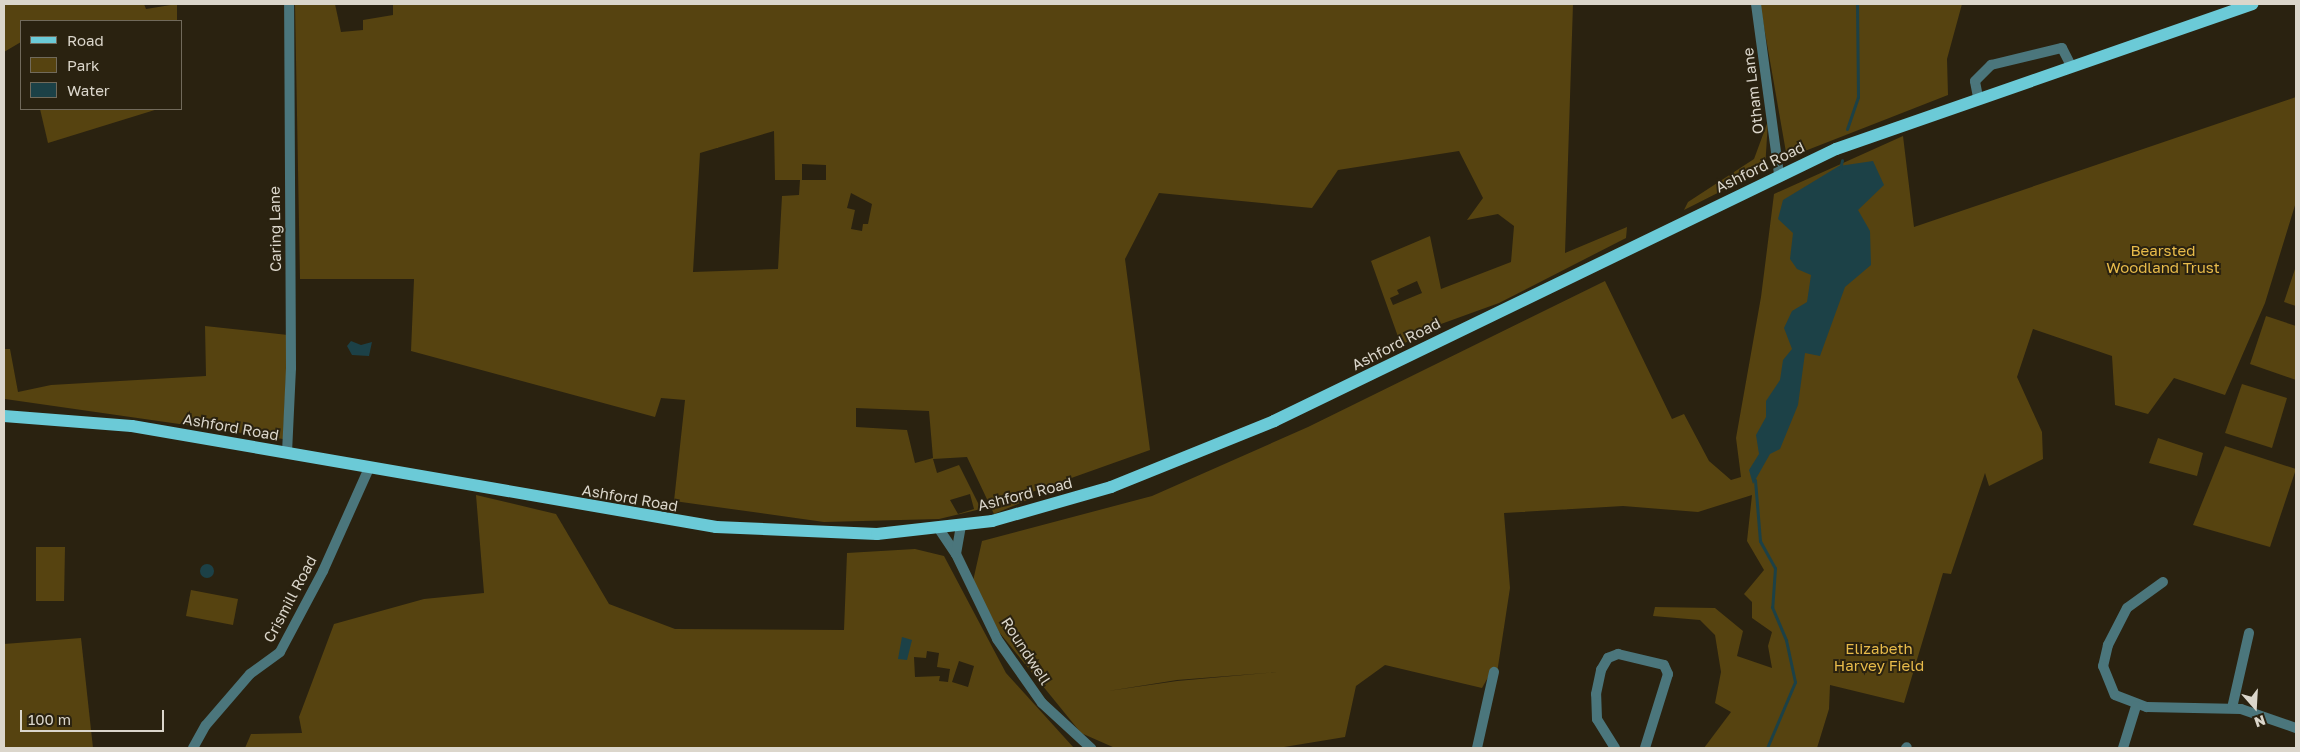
<!DOCTYPE html>
<style>
body{margin:0}
#map{position:relative;width:2300px;height:752px;overflow:hidden;background:#2a2210;font-family:"Golos Text",sans-serif}
div>[style]{position:absolute}
[style*='--x']{left:calc(var(--x)*1px);top:calc(var(--y)*1px);width:calc(var(--w)*1px);rotate:calc(var(--a)*1deg)}
.green>*{inset:0;background:#564310}
.water>*{inset:0;background:#1c4147}
.round{border-radius:50%}
.stream>*{height:3px;margin:-1.5px;padding:0 1.5px;transform-origin:1.5px;border-radius:1.5px;background:#1c4147}
.minor>*{height:10px;margin:-5px;padding:0 5px;transform-origin:5px;border-radius:5px;background:#4b767c}
.major>*{height:12px;margin:-6px;padding:0 6px;transform-origin:6px;border-radius:6px;background:#6bcad7}
span{translate:-50% -50%;white-space:nowrap;text-align:center;line-height:1.15;-webkit-text-stroke:4px #2a2210;paint-order:stroke}
.street-label{font-size:15px;color:#dbd6cb}
.park-label{font-size:15px;color:#e8bb4a}
.frame{position:absolute;inset:0;border:5px solid #dbd6cb;pointer-events:none}
.legend{position:absolute;left:20px;top:20px;width:162px;height:90px;box-sizing:border-box;background:#2a2210;border:1px solid #716a5b;margin:0;padding:6px 9px;list-style:none;font-size:15px;color:#dbd6cb}
.legend li{display:flex;align-items:center;gap:10px;height:25px}
.legend b{width:25px;border:1px solid #716a5b}
.north{position:absolute;left:2230px;top:682px;width:50px;height:50px;-webkit-text-stroke:4px #2a2210;paint-order:stroke;rotate:161deg;font-size:14px;font-weight:700;line-height:20px;text-align:center;color:#dbd6cb}
.north::after{content:'';display:block;margin:auto;width:18px;height:22px;background:#dbd6cb;clip-path:polygon(50% 0,100% 100%,50% 72%,0 100%)}
.scale{position:absolute;left:20px;top:710px;width:144px;height:22px;box-sizing:border-box;border:2px solid #dbd6cb;border-top:0;padding-left:6px;font-size:15px;line-height:18px;white-space:nowrap;color:#dbd6cb;-webkit-text-stroke:4px #2a2210;paint-order:stroke}
</style>
<div id="map">
<div class="green">
<i style="clip-path:polygon(4px 4px,144px 4px,146px 9px,177px 4px,177px 21px,21px 21px,21px 42px,4px 52px)"></i>
<i style="clip-path:polygon(evenodd,295px 4px,335px 4px,341px 32px,363px 30px,363px 20px,393px 15px,393px 4px,1573px 4px,1565px 253px,1627px 227px,1626px 238px,1499px 303px,1441px 324px,1401px 345px,1371px 261px,1430px 236px,1441px 289px,1511px 262px,1514px 226px,1498px 214px,1467px 220px,1483px 198px,1459px 151px,1338px 170px,1312px 208px,1159px 193px,1125px 259px,1150px 450px,1032px 492px,1032px 498px,994px 514px,967px 457px,933px 459px,937px 473px,959px 465px,981px 509px,939px 519px,824px 522px,674px 501px,685px 400px,661px 398px,655px 417px,411px 351px,414px 279px,300px 279px,295px 4px,774px 131px,775px 180px,800px 180px,799px 195px,782px 196px,778px 269px,693px 272px,700px 153px,774px 131px,295px 4px,802px 164px,826px 165px,826px 180px,802px 180px,802px 164px,295px 4px,851px 193px,872px 204px,868px 224px,863px 224px,862px 231px,851px 229px,855px 210px,847px 208px,851px 193px,295px 4px,1417px 281px,1422px 293px,1393px 305px,1390px 298px,1399px 294px,1397px 290px,1417px 281px,295px 4px,856px 408px,929px 411px,933px 458px,915px 463px,907px 430px,856px 427px,856px 408px,295px 4px,970px 494px,974px 509px,958px 514px,950px 500px,970px 494px)"></i>
<i style="clip-path:polygon(1760px 4px,1962px 4px,1947px 59px,1948px 95px,1787px 158px)"></i>
<i style="clip-path:polygon(evenodd,2296px 97px,2296px 202px,2265px 303px,2225px 395px,2174px 378px,2148px 414px,2115px 405px,2112px 356px,2033px 329px,2017px 377px,2042px 432px,2043px 459px,1989px 486px,1985px 473px,1951px 574px,1943px 573px,1904px 703px,1830px 685px,1829px 709px,1817px 748px,1704px 748px,1731px 712px,1715px 703px,1721px 672px,1715px 635px,1700px 620px,1653px 616px,1655px 607px,1715px 608px,1743px 631px,1737px 656px,1772px 668px,1768px 646px,1772px 632px,1752px 618px,1752px 602px,1744px 594px,1764px 570px,1747px 541px,1752px 495px,1698px 512px,1623px 506px,1504px 513px,1510px 588px,1497px 673px,1491px 672px,1482px 688px,1385px 665px,1356px 686px,1345px 737px,1278px 748px,1115px 748px,1081px 733px,999px 632px,973px 581px,982px 541px,1152px 496px,1308px 427px,1605px 281px,1672px 419px,1684px 414px,1709px 461px,1731px 480px,1741px 477px,1736px 438px,1761px 297px,1774px 194px,1903px 136px,1914px 227px,2296px 97px,1277px 672px,1177px 681px,1108px 691px,1177px 680px,1277px 672px)"></i>
<i style="clip-path:polygon(40px 109px,158px 109px,48px 143px)"></i>
<i style="clip-path:polygon(1768px 121px,1765px 169px,1684px 210px,1688px 202px,1754px 159px)"></i>
<i style="clip-path:polygon(2296px 266px,2296px 306px,2284px 302px)"></i>
<i style="clip-path:polygon(2266px 316px,2296px 326px,2296px 380px,2250px 364px)"></i>
<i style="clip-path:polygon(205px 326px,288px 335px,283px 439px,5px 399px,4px 349px,10px 349px,18px 392px,51px 385px,206px 376px)"></i>
<i style="clip-path:polygon(2242px 384px,2287px 398px,2272px 448px,2225px 433px)"></i>
<i style="clip-path:polygon(2158px 438px,2203px 453px,2197px 476px,2149px 463px)"></i>
<i style="clip-path:polygon(2225px 446px,2296px 469px,2270px 547px,2193px 525px)"></i>
<i style="clip-path:polygon(evenodd,476px 495px,556px 514px,609px 604px,675px 629px,844px 630px,847px 553px,915px 549px,944px 556px,1006px 673px,1074px 748px,245px 748px,251px 734px,302px 733px,299px 717px,334px 624px,424px 599px,484px 593px,476px 495px,927px 651px,939px 653px,937px 667px,950px 669px,948px 682px,939px 681px,940px 676px,915px 677px,914px 657px,926px 658px,927px 651px,476px 495px,959px 661px,974px 666px,968px 687px,952px 682px,959px 661px)"></i>
<i style="clip-path:polygon(36px 547px,65px 547px,64px 601px,36px 601px)"></i>
<i style="clip-path:polygon(191px 590px,238px 599px,233px 625px,186px 616px)"></i>
<i style="clip-path:polygon(81px 638px,93px 748px,4px 748px,4px 644px)"></i>
</div>
<div class="water">
<i style="clip-path:polygon(1873px 161px,1884px 185px,1858px 210px,1870px 231px,1871px 265px,1845px 287px,1820px 356px,1805px 353px,1798px 405px,1780px 449px,1770px 454px,1753px 484px,1749px 470px,1759px 454px,1756px 435px,1766px 417px,1766px 401px,1780px 380px,1783px 360px,1792px 349px,1784px 328px,1792px 311px,1807px 302px,1811px 275px,1797px 269px,1790px 259px,1793px 233px,1778px 219px,1783px 200px,1839px 166px)"></i>
<i style="clip-path:polygon(351px 341px,361px 345px,372px 342px,369px 356px,352px 355px,347px 346px)"></i>
<i class="round" style="left:200px;top:564px;width:14px;height:14px"></i>
<i style="clip-path:polygon(902px 637px,912px 640px,907px 660px,898px 659px)"></i>
</div>
<div class="stream">
<i style="--x:1847;--y:129;--w:34;--a:-71"></i>
<i style="--x:1858;--y:97;--w:93;--a:-90.6"></i>
<i style="--x:1840;--y:169;--w:9;--a:-77"></i>
<i style="--x:1755;--y:480;--w:61;--a:85.3"></i>
<i style="--x:1760;--y:541;--w:31;--a:61"></i>
<i style="--x:1775;--y:568;--w:39;--a:94"></i>
<i style="--x:1772;--y:607;--w:36;--a:67"></i>
<i style="--x:1786;--y:640;--w:43;--a:77.9"></i>
<i style="--x:1795;--y:682;--w:72;--a:113"></i>
</div>
<div class="minor">
<i style="--x:1756;--y:4;--w:173;--a:82.3"></i>
<i style="--x:1978;--y:97;--w:16;--a:-101"></i>
<i style="--x:1975;--y:81;--w:23;--a:-45"></i>
<i style="--x:1991;--y:65;--w:73;--a:-13.5"></i>
<i style="--x:2062;--y:48;--w:18;--a:63"></i>
<i style="--x:287;--y:453;--w:85;--a:-87.3"></i>
<i style="--x:291;--y:368;--w:364;--a:-90.3"></i>
<i style="--x:939;--y:529;--w:30;--a:56"></i>
<i style="--x:956;--y:554;--w:94;--a:64.2"></i>
<i style="--x:997;--y:639;--w:78;--a:54.9"></i>
<i style="--x:1042;--y:703;--w:67;--a:42.6"></i>
<i style="--x:956;--y:554;--w:28;--a:-80"></i>
<i style="--x:2163;--y:582;--w:44;--a:144.2"></i>
<i style="--x:2127;--y:608;--w:42;--a:117.2"></i>
<i style="--x:2108;--y:645;--w:22;--a:103"></i>
<i style="--x:2103;--y:666;--w:31;--a:68"></i>
<i style="--x:2115;--y:695;--w:34;--a:21"></i>
<i style="--x:2147;--y:707;--w:94;--a:1.2"></i>
<i style="--x:2241;--y:709;--w:58;--a:19.1"></i>
<i style="--x:2232;--y:708;--w:77;--a:-77.2"></i>
<i style="--x:193;--y:748;--w:26;--a:-61"></i>
<i style="--x:206;--y:725;--w:67;--a:-49.2"></i>
<i style="--x:250;--y:674;--w:37;--a:-36"></i>
<i style="--x:280;--y:652;--w:92;--a:-62"></i>
<i style="--x:323;--y:571;--w:113;--a:-65.9"></i>
<i style="--x:1477;--y:748;--w:78;--a:-77.4"></i>
<i style="--x:1615;--y:748;--w:34;--a:-122"></i>
<i style="--x:1597;--y:719;--w:25;--a:-92"></i>
<i style="--x:1596;--y:694;--w:25;--a:-78"></i>
<i style="--x:1601;--y:670;--w:14;--a:-60"></i>
<i style="--x:1608;--y:658;--w:11;--a:-22"></i>
<i style="--x:1618;--y:654;--w:47;--a:13.4"></i>
<i style="--x:1664;--y:665;--w:10;--a:66"></i>
<i style="--x:1668;--y:674;--w:77;--a:107.3"></i>
<i style="--x:1906;--y:748;--w:1;--a:-45"></i>
<i style="--x:2123;--y:748;--w:44;--a:-72.8"></i>
</div>
<div class="major">
<i style="--x:4;--y:416;--w:128;--a:4.5"></i>
<i style="--x:132;--y:426;--w:593;--a:9.81"></i>
<i style="--x:716;--y:527;--w:161;--a:2.5"></i>
<i style="--x:877;--y:534;--w:116;--a:-6.4"></i>
<i style="--x:992;--y:521;--w:124;--a:-15.9"></i>
<i style="--x:1111;--y:487;--w:176;--a:-22"></i>
<i style="--x:1274;--y:421;--w:624;--a:-25.83"></i>
<i style="--x:1836;--y:149;--w:441;--a:-19.2"></i>
</div>
<div class="street-label">
<span style="left:1753px;top:91px;rotate:-97deg">Otham Lane</span>
<span style="left:1760px;top:167px;rotate:-26deg">Ashford Road</span>
<span style="left:275px;top:229px;rotate:-91deg">Caring Lane</span>
<span style="left:1396px;top:344px;rotate:-27deg">Ashford Road</span>
<span style="left:231px;top:427px;rotate:10deg">Ashford Road</span>
<span style="left:1025px;top:494px;rotate:-14deg">Ashford Road</span>
<span style="left:630px;top:498px;rotate:10deg">Ashford Road</span>
<span style="left:290px;top:599px;rotate:-62deg">Crismill Road</span>
<span style="left:1026px;top:651px;rotate:57deg">Roundwell</span>
</div>
<div class="park-label">
<span style="left:2163px;top:259px">Bearsted<br>Woodland Trust</span>
<span style="left:1879px;top:657px">Elizabeth<br>Harvey Field</span>
</div>
<div class="frame"></div>
<ul class="legend">
<li><b style="height:6px;background:#6bcad7"></b>Road</li>
<li><b style="height:14px;background:#564310"></b>Park</li>
<li><b style="height:14px;background:#1c4147"></b>Water</li>
</ul>
<div class="north">N</div>
<div class="scale">100 m</div>
</div>
